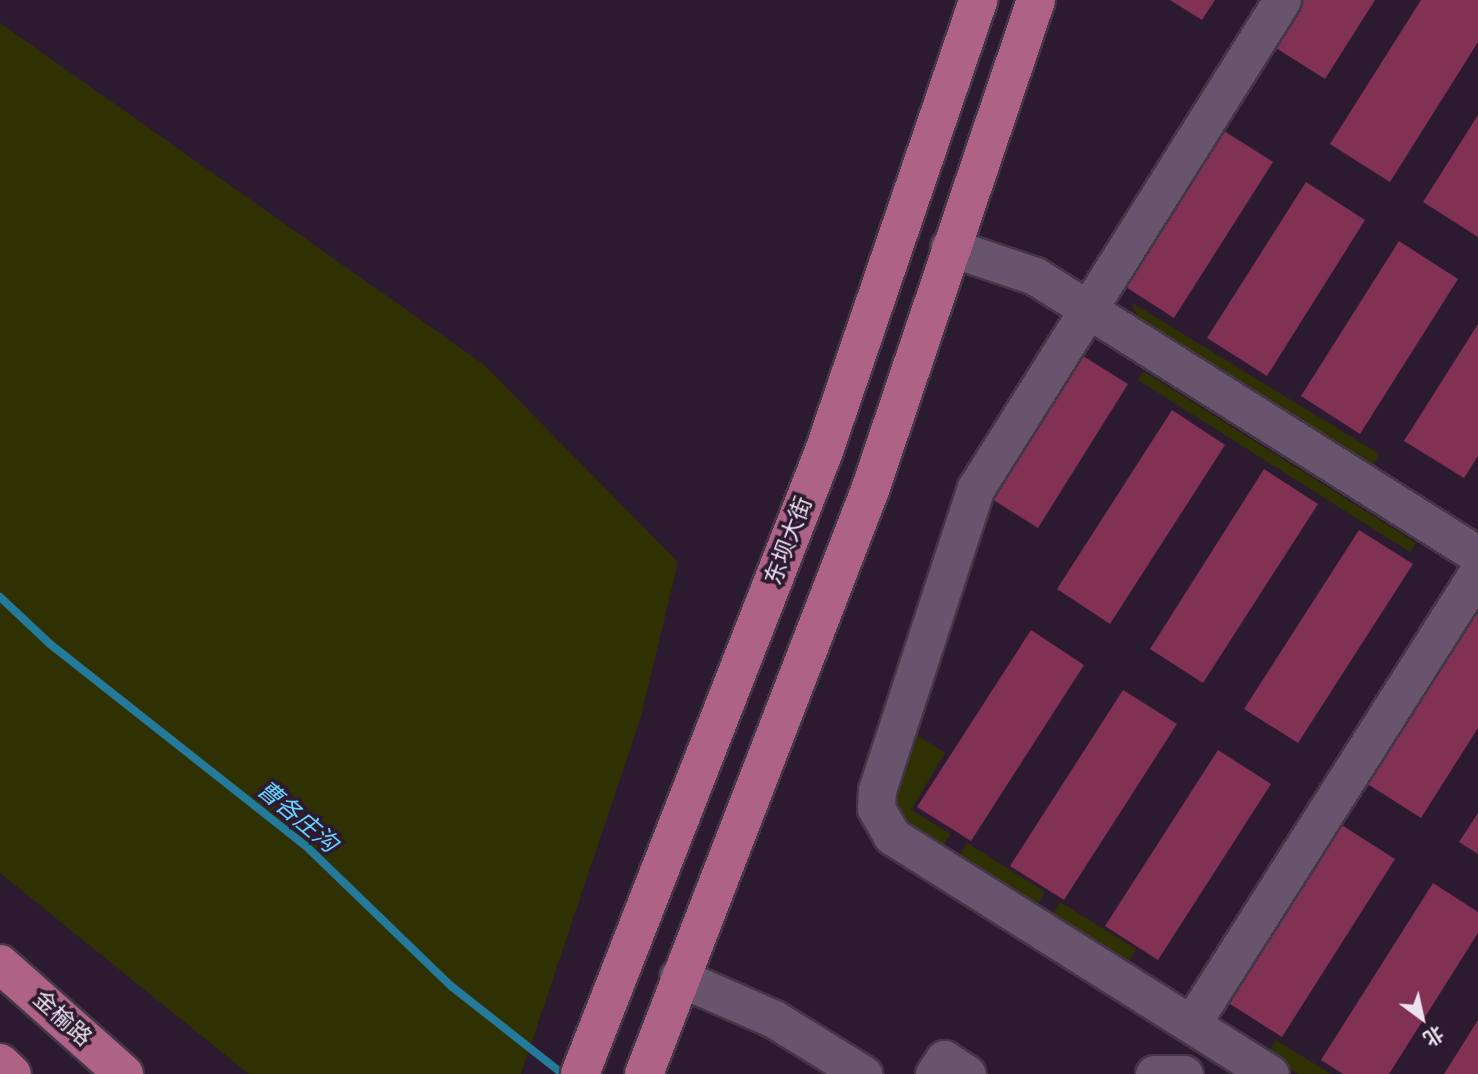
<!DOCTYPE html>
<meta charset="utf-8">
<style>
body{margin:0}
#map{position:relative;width:1478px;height:1074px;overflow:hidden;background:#2c1b30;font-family:"Nunito Sans","Noto Sans SC",sans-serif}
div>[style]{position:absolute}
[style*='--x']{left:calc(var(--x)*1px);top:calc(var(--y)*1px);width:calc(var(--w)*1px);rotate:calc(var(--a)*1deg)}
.green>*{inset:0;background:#303103}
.stream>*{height:8px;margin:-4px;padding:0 4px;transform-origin:4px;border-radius:4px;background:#247a9b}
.building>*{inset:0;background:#803154}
.roads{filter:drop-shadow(2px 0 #443647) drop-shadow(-2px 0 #443647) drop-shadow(0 2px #443647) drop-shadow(0 -2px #443647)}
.minor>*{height:37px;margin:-18.5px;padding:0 18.5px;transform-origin:18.5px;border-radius:18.5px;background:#68556d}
.major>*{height:38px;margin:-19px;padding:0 19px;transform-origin:19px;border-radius:19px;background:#ae6386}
span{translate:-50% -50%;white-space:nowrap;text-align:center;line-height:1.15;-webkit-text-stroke:7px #2c1b30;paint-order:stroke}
.street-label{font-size:23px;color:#ede2f0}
.water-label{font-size:24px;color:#66d2ff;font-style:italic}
.north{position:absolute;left:1387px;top:983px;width:70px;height:70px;-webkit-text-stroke:5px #2c1b30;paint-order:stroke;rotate:147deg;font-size:19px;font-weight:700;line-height:28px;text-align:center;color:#ede2f0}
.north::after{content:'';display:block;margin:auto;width:24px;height:32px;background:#ede2f0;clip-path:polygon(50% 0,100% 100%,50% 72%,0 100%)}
</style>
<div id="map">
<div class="green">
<i style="clip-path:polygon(0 23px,483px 364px,678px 562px,641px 716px,521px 1074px,249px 1074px,0 873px)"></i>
<i style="clip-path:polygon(1131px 302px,1379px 454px,1373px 465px,1139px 318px)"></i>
<i style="clip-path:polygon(1143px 371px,1416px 543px,1410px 552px,1138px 380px)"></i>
<i style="clip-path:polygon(912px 732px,945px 753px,911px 810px,951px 834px,941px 849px,905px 828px,890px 799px)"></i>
<i style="clip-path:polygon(967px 843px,1045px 892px,1036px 907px,957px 858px)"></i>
<i style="clip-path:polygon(1060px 902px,1136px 949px,1127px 964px,1051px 917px)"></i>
<i style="clip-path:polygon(1276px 1040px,1331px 1074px,1298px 1074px,1267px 1054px)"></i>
</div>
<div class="stream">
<i style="--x:0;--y:597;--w:69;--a:43.2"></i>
<i style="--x:50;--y:644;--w:326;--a:38.3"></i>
<i style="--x:306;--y:846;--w:202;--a:44"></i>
<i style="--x:451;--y:986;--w:142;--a:38.2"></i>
</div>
<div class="building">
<i style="clip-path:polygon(1170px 0,1215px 0,1202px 20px)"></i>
<i style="clip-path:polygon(1291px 0,1375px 0,1325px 79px,1265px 41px)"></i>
<i style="clip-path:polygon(1421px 0,1478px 0,1478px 42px,1390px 182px,1330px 144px)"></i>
<i style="clip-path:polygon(1478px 115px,1478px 237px,1423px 202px)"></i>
<i style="clip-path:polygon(1213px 124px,1273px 162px,1174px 318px,1115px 280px)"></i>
<i style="clip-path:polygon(1306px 182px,1365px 220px,1267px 376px,1207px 338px)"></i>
<i style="clip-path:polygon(1399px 241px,1458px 279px,1360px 434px,1301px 396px)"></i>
<i style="clip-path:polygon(1478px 324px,1478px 456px,1464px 478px,1404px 441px)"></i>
<i style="clip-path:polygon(1075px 351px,1128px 384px,1038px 528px,984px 494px)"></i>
<i style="clip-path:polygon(1172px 410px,1225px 445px,1110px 624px,1057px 589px)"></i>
<i style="clip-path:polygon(1264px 469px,1318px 504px,1203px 683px,1150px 649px)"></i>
<i style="clip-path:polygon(1359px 530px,1413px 564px,1298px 743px,1244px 709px)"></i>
<i style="clip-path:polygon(1478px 607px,1478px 728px,1421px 818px,1366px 783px)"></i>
<i style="clip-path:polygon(1031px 630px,1084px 665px,971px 841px,917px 807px)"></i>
<i style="clip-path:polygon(1123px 690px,1177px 724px,1064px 900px,1010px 866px)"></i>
<i style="clip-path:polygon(1218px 750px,1271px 784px,1158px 960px,1105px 926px)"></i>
<i style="clip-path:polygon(1478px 813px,1478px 854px,1459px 842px)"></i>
<i style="clip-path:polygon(1340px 824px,1395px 859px,1282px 1037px,1227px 1002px)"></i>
<i style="clip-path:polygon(1433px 883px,1478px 912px,1478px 933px,1389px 1074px,1343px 1074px,1321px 1060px)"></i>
<i style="clip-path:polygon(1478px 1020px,1478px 1074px,1444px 1074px)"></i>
</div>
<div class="roads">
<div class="minor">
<i style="--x:949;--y:247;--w:91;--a:18.6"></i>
<i style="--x:1035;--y:276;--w:524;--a:32.2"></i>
<i style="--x:678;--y:977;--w:105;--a:23.6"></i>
<i style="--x:774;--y:1019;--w:105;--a:31.7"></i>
<i style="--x:1192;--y:1023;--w:534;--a:-57.62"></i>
<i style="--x:934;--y:1074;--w:18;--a:-56"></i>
<i style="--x:944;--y:1059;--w:27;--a:33"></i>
<i style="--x:1154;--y:1074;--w:30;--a:0"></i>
<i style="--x:1270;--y:1074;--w:447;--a:-147.8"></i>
<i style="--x:892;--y:836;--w:32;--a:-120"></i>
<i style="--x:876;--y:808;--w:18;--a:-87"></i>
<i style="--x:877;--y:790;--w:318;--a:-71.9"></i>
<i style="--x:976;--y:488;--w:576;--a:-57.91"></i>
</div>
<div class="major">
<i style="--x:0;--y:964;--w:166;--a:41.6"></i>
<i style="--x:0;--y:1063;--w:16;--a:43"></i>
<i style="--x:580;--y:1074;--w:669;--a:-68.61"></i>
<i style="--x:824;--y:451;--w:477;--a:-71.1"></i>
<i style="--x:644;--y:1074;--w:626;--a:-68.84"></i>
<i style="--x:870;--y:490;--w:517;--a:-71.28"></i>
</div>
</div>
<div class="street-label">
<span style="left:789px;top:541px;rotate:-69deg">东坝大街</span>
<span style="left:62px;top:1019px;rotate:42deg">金榆路</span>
</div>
<div class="water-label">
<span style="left:297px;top:817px;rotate:40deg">曹各庄沟</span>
</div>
<div class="north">北</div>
</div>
